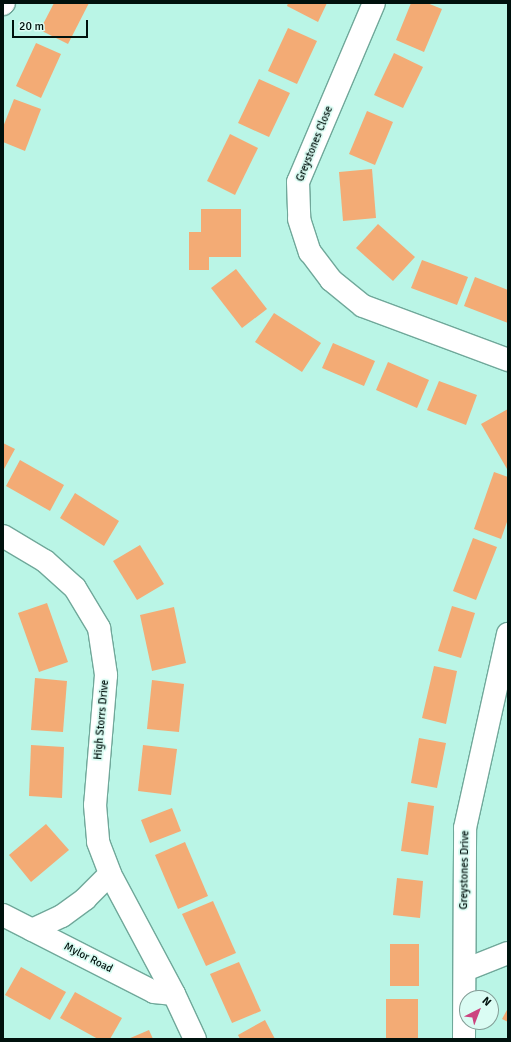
<!DOCTYPE html>
<style>
body{margin:0}
#map{position:relative;width:511px;height:1042px;overflow:hidden;background:#baf5e6;font-family:Signika,sans-serif}
div>[style]{position:absolute}
[style*='--x']{left:calc(var(--x)*1px);top:calc(var(--y)*1px);width:calc(var(--w)*1px);rotate:calc(var(--a)*1deg)}
.building>*{inset:0;background:#f3ab75}
.roads{filter:drop-shadow(1px 0 #70a89a) drop-shadow(-1px 0 #70a89a) drop-shadow(0 1px #70a89a) drop-shadow(0 -1px #70a89a)}
.minor>*{height:22px;margin:-11px;padding:0 11px;transform-origin:11px;border-radius:11px;background:#fff}
span{translate:-50% -50%;white-space:nowrap;text-align:center;line-height:1.15;-webkit-text-stroke:3.5px #dafcf3;paint-order:stroke}
.street-label{font-size:11px;color:#00110d}
.frame{position:absolute;inset:0;border:4px solid #00110d;pointer-events:none}
.north{position:absolute;left:459px;top:990px;width:40px;height:40px;box-sizing:border-box;background:#dafcf3;border:1px solid #839e97;border-radius:50%;rotate:42deg;font-size:11px;font-weight:700;line-height:16px;text-align:center;color:#00110d}
.north::after{content:'';display:block;margin:auto;width:14px;height:18px;background:#cc447f;clip-path:polygon(50% 0,100% 100%,50% 72%,0 100%)}
.scale{position:absolute;left:12px;top:20px;width:76px;height:18px;box-sizing:border-box;border:2px solid #00110d;border-top:0;padding-left:5px;font-size:12px;line-height:14px;white-space:nowrap;color:#00110d;-webkit-text-stroke:3px #dafcf3;paint-order:stroke}
</style>
<div id="map">
<div class="building">
<i style="clip-path:polygon(54px 3px,89px 3px,68px 44px,40px 30px)"></i>
<i style="clip-path:polygon(288px 3px,327px 3px,318px 22px,287px 6px)"></i>
<i style="clip-path:polygon(411px 3px,427px 3px,442px 9px,424px 52px,396px 40px)"></i>
<i style="clip-path:polygon(288px 28px,317px 41px,297px 84px,268px 71px)"></i>
<i style="clip-path:polygon(36px 43px,61px 54px,41px 98px,16px 86px)"></i>
<i style="clip-path:polygon(394px 53px,423px 67px,403px 108px,374px 95px)"></i>
<i style="clip-path:polygon(259px 79px,290px 93px,269px 137px,238px 123px)"></i>
<i style="clip-path:polygon(14px 99px,41px 109px,25px 151px,3px 142px,3px 127px)"></i>
<i style="clip-path:polygon(367px 111px,393px 122px,375px 165px,349px 154px)"></i>
<i style="clip-path:polygon(230px 134px,258px 148px,235px 195px,207px 181px)"></i>
<i style="clip-path:polygon(372px 169px,376px 218px,343px 221px,339px 172px)"></i>
<i style="clip-path:polygon(201px 209px,241px 209px,241px 257px,209px 257px,209px 270px,189px 270px,189px 232px,201px 232px)"></i>
<i style="clip-path:polygon(378px 224px,415px 257px,393px 281px,356px 248px)"></i>
<i style="clip-path:polygon(422px 260px,468px 277px,457px 305px,411px 288px)"></i>
<i style="clip-path:polygon(236px 269px,267px 309px,242px 328px,211px 288px)"></i>
<i style="clip-path:polygon(475px 277px,508px 290px,508px 323px,464px 306px)"></i>
<i style="clip-path:polygon(274px 313px,321px 343px,302px 372px,255px 342px)"></i>
<i style="clip-path:polygon(333px 343px,375px 361px,364px 386px,322px 368px)"></i>
<i style="clip-path:polygon(388px 362px,429px 380px,417px 408px,376px 390px)"></i>
<i style="clip-path:polygon(439px 381px,477px 395px,466px 425px,427px 410px)"></i>
<i style="clip-path:polygon(508px 409px,508px 469px,507px 469px,481px 424px)"></i>
<i style="clip-path:polygon(3px 443px,15px 449px,3px 471px)"></i>
<i style="clip-path:polygon(20px 460px,64px 485px,50px 511px,6px 486px)"></i>
<i style="clip-path:polygon(494px 472px,508px 477px,508px 519px,501px 539px,474px 529px)"></i>
<i style="clip-path:polygon(75px 493px,119px 521px,104px 546px,60px 518px)"></i>
<i style="clip-path:polygon(473px 538px,497px 547px,476px 600px,453px 591px)"></i>
<i style="clip-path:polygon(140px 545px,164px 584px,137px 600px,113px 561px)"></i>
<i style="clip-path:polygon(47px 603px,68px 662px,39px 672px,18px 613px)"></i>
<i style="clip-path:polygon(452px 606px,475px 613px,461px 658px,438px 651px)"></i>
<i style="clip-path:polygon(174px 607px,186px 663px,152px 671px,140px 615px)"></i>
<i style="clip-path:polygon(434px 666px,457px 671px,446px 724px,422px 718px)"></i>
<i style="clip-path:polygon(35px 678px,67px 681px,63px 732px,31px 730px)"></i>
<i style="clip-path:polygon(152px 680px,184px 684px,179px 732px,147px 729px)"></i>
<i style="clip-path:polygon(419px 738px,446px 743px,437px 788px,411px 783px)"></i>
<i style="clip-path:polygon(31px 745px,64px 747px,62px 798px,29px 796px)"></i>
<i style="clip-path:polygon(143px 745px,177px 749px,171px 795px,138px 791px)"></i>
<i style="clip-path:polygon(408px 802px,434px 806px,428px 855px,401px 851px)"></i>
<i style="clip-path:polygon(172px 808px,181px 831px,150px 843px,141px 820px)"></i>
<i style="clip-path:polygon(46px 824px,69px 850px,31px 882px,9px 855px)"></i>
<i style="clip-path:polygon(185px 842px,208px 896px,178px 909px,155px 855px)"></i>
<i style="clip-path:polygon(397px 878px,423px 881px,420px 918px,393px 915px)"></i>
<i style="clip-path:polygon(213px 901px,236px 953px,206px 966px,182px 914px)"></i>
<i style="clip-path:polygon(390px 944px,419px 944px,419px 986px,390px 986px)"></i>
<i style="clip-path:polygon(239px 962px,261px 1011px,232px 1023px,210px 974px)"></i>
<i style="clip-path:polygon(21px 967px,66px 992px,50px 1020px,5px 995px)"></i>
<i style="clip-path:polygon(75px 992px,122px 1018px,110px 1039px,98px 1039px,60px 1018px)"></i>
<i style="clip-path:polygon(386px 999px,418px 999px,418px 1039px,386px 1039px)"></i>
<i style="clip-path:polygon(508px 1008px,508px 1022px,502px 1019px)"></i>
<i style="clip-path:polygon(265px 1020px,275px 1039px,240px 1039px,238px 1035px)"></i>
<i style="clip-path:polygon(149px 1030px,153px 1039px,128px 1039px)"></i>
</div>
<div class="roads">
<div class="minor">
<i style="--x:374;--y:3;--w:194;--a:113"></i>
<i style="--x:298;--y:182;--w:37;--a:88"></i>
<i style="--x:299;--y:219;--w:35;--a:72"></i>
<i style="--x:310;--y:252;--w:35;--a:53"></i>
<i style="--x:331;--y:280;--w:41;--a:39.1"></i>
<i style="--x:363;--y:306;--w:155;--a:20.4"></i>
<i style="--x:3;--y:4;--w:1;--a:-45"></i>
<i style="--x:3;--y:536;--w:49;--a:30.8"></i>
<i style="--x:45;--y:561;--w:40;--a:42"></i>
<i style="--x:75;--y:588;--w:47;--a:59"></i>
<i style="--x:99;--y:628;--w:48;--a:81.5"></i>
<i style="--x:106;--y:675;--w:130;--a:94.8"></i>
<i style="--x:95;--y:805;--w:37;--a:85"></i>
<i style="--x:98;--y:842;--w:34;--a:69"></i>
<i style="--x:110;--y:874;--w:136;--a:61.9"></i>
<i style="--x:174;--y:994;--w:50;--a:65"></i>
<i style="--x:3;--y:915;--w:169;--a:27"></i>
<i style="--x:154;--y:992;--w:20;--a:6"></i>
<i style="--x:32;--y:930;--w:33;--a:-25"></i>
<i style="--x:62;--y:916;--w:29;--a:-36"></i>
<i style="--x:85;--y:899;--w:35;--a:-45"></i>
<i style="--x:465;--y:970;--w:46;--a:-21.6"></i>
<i style="--x:464;--y:1039;--w:211;--a:-89.7"></i>
<i style="--x:465;--y:828;--w:199;--a:-77.5"></i>
</div>
</div>
<div class="street-label">
<span style="left:315px;top:144px;rotate:-68deg">Greystones Close</span>
<span style="left:102px;top:720px;rotate:-85deg">High Storrs Drive</span>
<span style="left:465px;top:870px;rotate:-89deg">Greystones Drive</span>
<span style="left:88px;top:958px;rotate:27deg">Mylor Road</span>
</div>
<div class="frame"></div>
<div class="north">N</div>
<div class="scale">20 m</div>
</div>
